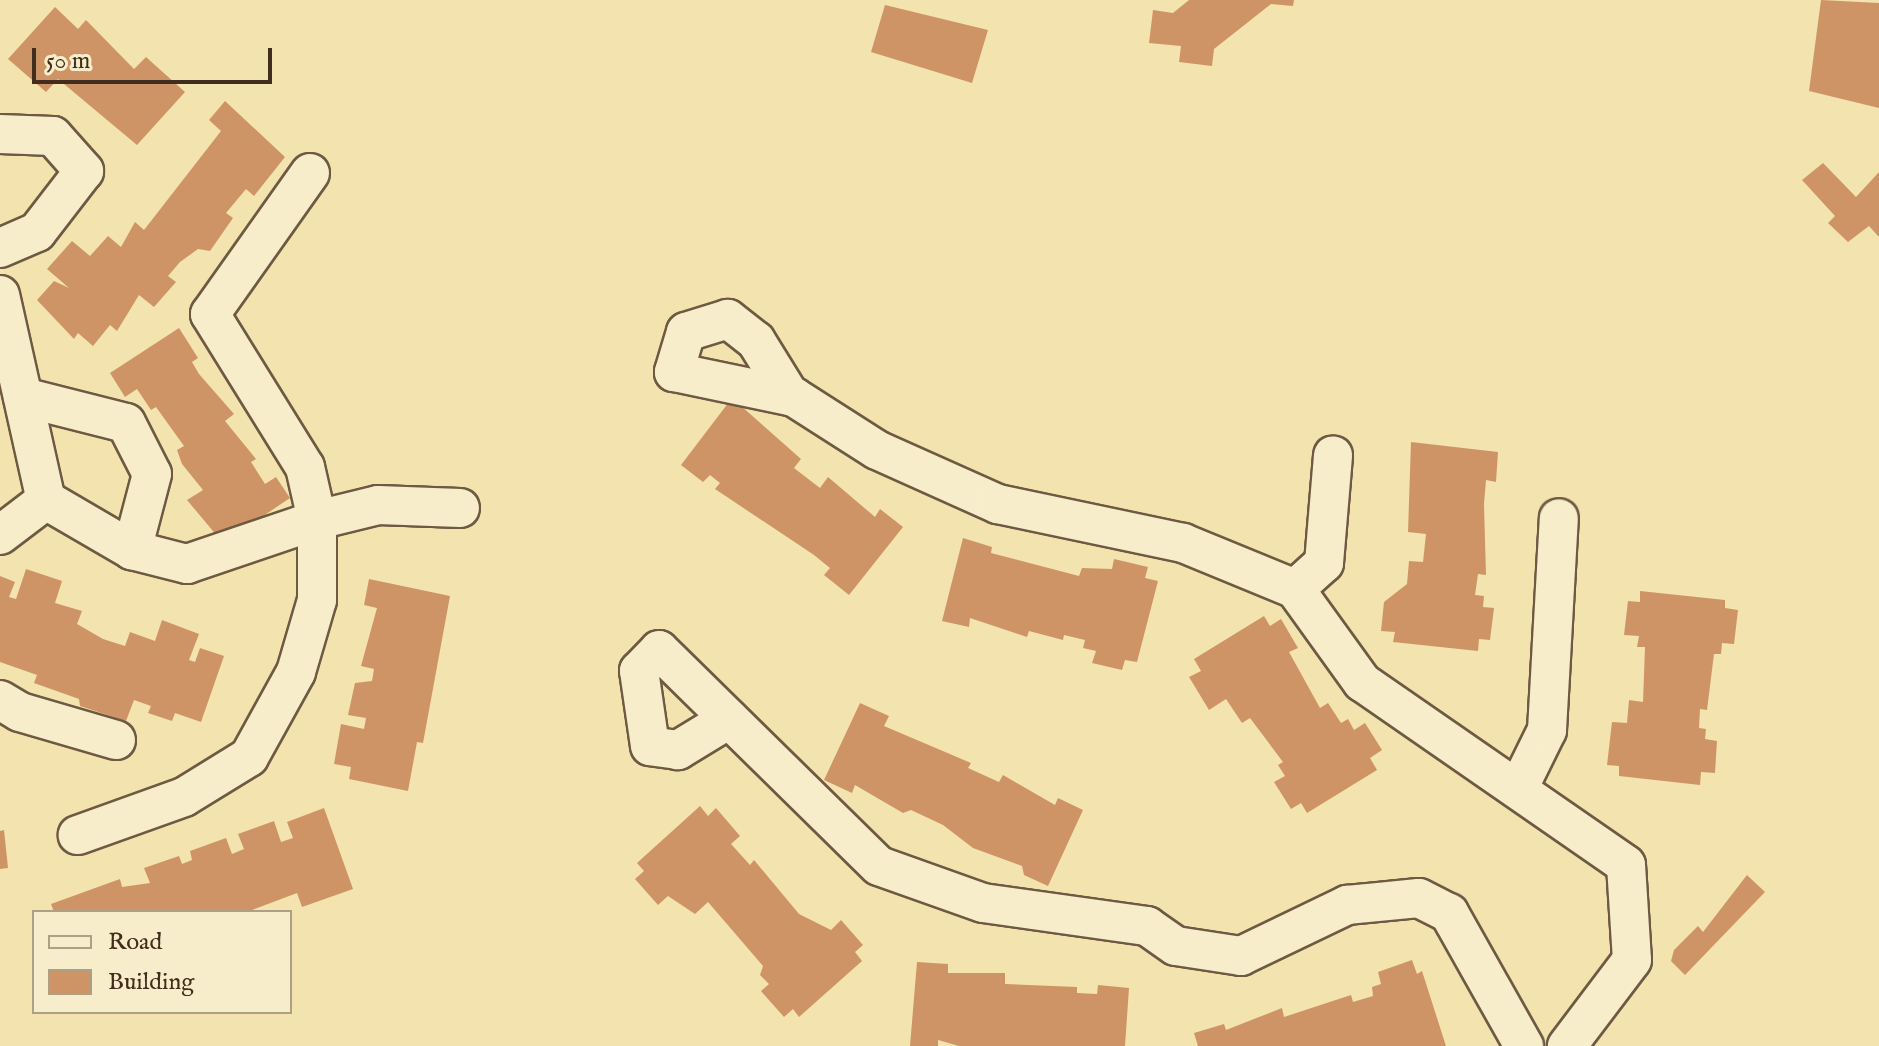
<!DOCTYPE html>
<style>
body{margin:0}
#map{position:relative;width:1879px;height:1046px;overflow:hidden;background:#f3e3af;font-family:"IM FELL English",serif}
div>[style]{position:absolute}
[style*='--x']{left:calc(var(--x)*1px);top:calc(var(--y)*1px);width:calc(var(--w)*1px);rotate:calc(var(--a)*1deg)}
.building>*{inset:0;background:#cf9465}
.roads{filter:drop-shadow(2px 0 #6e5a42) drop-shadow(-2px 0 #6e5a42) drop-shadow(0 2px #6e5a42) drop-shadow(0 -2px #6e5a42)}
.minor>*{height:38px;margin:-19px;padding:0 19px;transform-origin:19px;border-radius:19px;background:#f7edcb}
span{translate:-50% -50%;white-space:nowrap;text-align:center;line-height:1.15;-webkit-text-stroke:8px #f7edcb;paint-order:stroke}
.legend{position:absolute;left:32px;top:910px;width:260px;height:104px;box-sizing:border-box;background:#f7edcb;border:2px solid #aea085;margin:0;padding:10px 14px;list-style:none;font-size:24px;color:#412d1d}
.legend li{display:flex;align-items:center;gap:16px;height:40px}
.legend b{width:40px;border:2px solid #aea085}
.scale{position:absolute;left:32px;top:48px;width:240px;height:36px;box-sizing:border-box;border:4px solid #412d1d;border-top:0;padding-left:10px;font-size:24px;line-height:28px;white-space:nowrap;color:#412d1d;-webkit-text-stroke:6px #f7edcb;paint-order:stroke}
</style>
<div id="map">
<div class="building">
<i style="clip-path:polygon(1189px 0,1294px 0,1293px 6px,1271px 4px,1214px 49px,1212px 66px,1179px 62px,1181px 46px,1149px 43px,1153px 10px,1173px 13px)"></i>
<i style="clip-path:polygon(1821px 0,1879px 3px,1879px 108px,1809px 91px)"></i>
<i style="clip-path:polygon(885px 5px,988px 30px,972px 83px,871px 52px)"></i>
<i style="clip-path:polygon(55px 7px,78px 29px,86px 20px,134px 69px,146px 57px,185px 92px,137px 145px,58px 79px,46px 92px,8px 59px)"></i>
<i style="clip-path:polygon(225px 101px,285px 157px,254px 196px,246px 189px,226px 213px,233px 218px,210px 251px,198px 249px,180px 262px,168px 276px,176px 282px,154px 307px,139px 295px,117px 331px,110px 325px,93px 346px,78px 333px,74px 339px,37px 300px,54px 281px,69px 288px,47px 269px,72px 241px,90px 256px,108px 236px,121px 247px,135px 222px,144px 230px,221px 131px,209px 120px)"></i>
<i style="clip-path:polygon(1823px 163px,1856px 197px,1879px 172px,1879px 237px,1869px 226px,1848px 242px,1828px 223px,1835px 216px,1802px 180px)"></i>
<i style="clip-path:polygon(179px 328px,198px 358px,192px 362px,199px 374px,234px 414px,225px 421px,256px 459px,251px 462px,265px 484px,276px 477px,290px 498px,223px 543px,187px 500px,203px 490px,182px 464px,177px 450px,184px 446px,156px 407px,151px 410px,137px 389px,125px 397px,110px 373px)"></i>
<i style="clip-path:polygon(732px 398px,801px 459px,794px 468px,820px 488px,828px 477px,875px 517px,880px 509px,903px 527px,849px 595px,824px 575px,830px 568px,814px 555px,715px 489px,720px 483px,710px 475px,703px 482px,681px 465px)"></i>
<i style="clip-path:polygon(1411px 442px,1498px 452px,1496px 482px,1486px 480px,1484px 504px,1486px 575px,1478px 574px,1475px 595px,1484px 596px,1483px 607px,1494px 608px,1490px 640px,1479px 639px,1478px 651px,1393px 642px,1395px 632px,1381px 631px,1384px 602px,1407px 584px,1409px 561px,1423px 562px,1426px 534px,1408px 532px)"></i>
<i style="clip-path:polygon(963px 538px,992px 547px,991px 553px,1079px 576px,1082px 568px,1112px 569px,1114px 559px,1148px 567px,1145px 578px,1158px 581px,1137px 662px,1125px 660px,1122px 670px,1092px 663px,1096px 651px,1083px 648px,1085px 640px,1064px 635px,1063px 640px,1029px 631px,1027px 637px,970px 618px,969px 627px,942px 621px)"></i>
<i style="clip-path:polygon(26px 569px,62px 581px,55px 603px,82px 611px,77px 624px,103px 639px,125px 646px,130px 632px,155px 641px,162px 620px,199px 634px,189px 660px,195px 662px,200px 648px,224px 656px,201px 722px,175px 713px,172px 721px,148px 713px,151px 706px,134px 700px,126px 721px,80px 706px,79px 699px,34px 683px,37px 675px,0 662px,0 576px,15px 582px,9px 597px,16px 599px)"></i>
<i style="clip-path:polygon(369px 579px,450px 596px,423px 743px,417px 742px,408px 791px,349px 779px,351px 767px,334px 764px,341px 724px,364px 729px,366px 718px,348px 715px,355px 683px,372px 681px,374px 669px,361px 666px,377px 608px,364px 605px)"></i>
<i style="clip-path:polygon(1640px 591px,1725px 600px,1725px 608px,1738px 610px,1734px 644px,1722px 643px,1721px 654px,1714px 654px,1707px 710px,1700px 709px,1699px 728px,1706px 729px,1705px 739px,1717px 741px,1715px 773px,1701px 772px,1700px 785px,1619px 776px,1619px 766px,1607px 765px,1612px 722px,1627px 723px,1629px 700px,1643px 702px,1645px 647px,1637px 647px,1639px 636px,1624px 635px,1628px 601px,1640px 602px)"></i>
<i style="clip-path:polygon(1264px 616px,1270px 626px,1281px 619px,1298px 648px,1289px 652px,1320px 708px,1328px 703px,1341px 723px,1348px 719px,1354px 730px,1365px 723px,1382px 750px,1370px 758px,1377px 770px,1307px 813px,1301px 803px,1291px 809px,1274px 782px,1285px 776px,1278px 765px,1283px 762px,1250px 718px,1242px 723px,1226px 699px,1209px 710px,1189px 677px,1201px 671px,1194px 659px)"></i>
<i style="clip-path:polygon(860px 703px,889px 716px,884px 726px,971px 763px,968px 768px,999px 782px,1003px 775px,1055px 805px,1058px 798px,1083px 810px,1048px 886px,1024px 875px,1022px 866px,973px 848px,943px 825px,911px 810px,903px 813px,855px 785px,852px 793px,824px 780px)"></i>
<i style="clip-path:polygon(700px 806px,708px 816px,716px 808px,740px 836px,731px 844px,750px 865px,754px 860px,799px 914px,831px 930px,841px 920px,863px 945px,855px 952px,862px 961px,799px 1017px,793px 1009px,784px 1017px,761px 991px,769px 984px,760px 975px,763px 966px,708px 902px,695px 914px,668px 896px,658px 905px,635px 879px,644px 871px,637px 863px)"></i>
<i style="clip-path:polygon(324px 808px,353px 889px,302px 907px,297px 893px,247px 912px,54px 912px,51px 904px,120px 879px,122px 887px,150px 883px,144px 868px,179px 856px,182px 864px,192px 860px,190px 851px,226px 838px,232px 854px,244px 849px,238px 834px,274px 821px,281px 842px,293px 838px,287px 822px)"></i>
<i style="clip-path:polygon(4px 830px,8px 868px,0 869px,0 831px)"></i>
<i style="clip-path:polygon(1747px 875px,1765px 892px,1685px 975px,1671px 961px,1674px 950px,1698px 926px,1703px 932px)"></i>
<i style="clip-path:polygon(1412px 960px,1417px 974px,1422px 971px,1446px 1046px,1198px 1046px,1194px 1033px,1224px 1024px,1226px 1030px,1282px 1008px,1284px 1017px,1351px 995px,1353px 1002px,1373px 996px,1372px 987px,1381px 984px,1378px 972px)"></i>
<i style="clip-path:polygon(917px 962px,948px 964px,948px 973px,1005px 973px,1005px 984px,1077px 987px,1077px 993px,1097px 994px,1098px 985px,1129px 988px,1125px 1046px,959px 1046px,938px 1040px,938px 1046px,910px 1046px)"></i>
</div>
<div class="roads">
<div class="minor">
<i style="--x:0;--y:134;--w:53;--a:2.2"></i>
<i style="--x:53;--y:136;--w:47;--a:48.5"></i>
<i style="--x:84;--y:171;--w:77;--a:127.6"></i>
<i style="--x:37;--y:232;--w:40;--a:156.6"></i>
<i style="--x:310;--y:173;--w:173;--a:125.3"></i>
<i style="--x:210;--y:314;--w:180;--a:58.2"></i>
<i style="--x:305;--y:467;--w:54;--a:77.2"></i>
<i style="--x:317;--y:520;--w:63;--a:-13.8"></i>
<i style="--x:378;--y:505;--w:82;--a:2.1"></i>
<i style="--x:0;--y:295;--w:210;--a:77.4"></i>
<i style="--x:46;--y:500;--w:99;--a:30.2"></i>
<i style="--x:132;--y:550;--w:57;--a:14.3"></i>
<i style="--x:187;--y:564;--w:137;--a:-18.7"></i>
<i style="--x:317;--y:520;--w:80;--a:90"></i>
<i style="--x:317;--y:600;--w:75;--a:106.3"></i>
<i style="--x:296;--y:672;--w:97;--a:118.9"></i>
<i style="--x:249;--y:757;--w:76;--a:148.4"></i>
<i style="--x:184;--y:797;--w:113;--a:160.3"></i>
<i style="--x:790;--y:396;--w:65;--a:-121.7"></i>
<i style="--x:756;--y:341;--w:36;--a:-142"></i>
<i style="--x:728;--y:319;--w:44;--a:162.8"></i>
<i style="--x:686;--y:332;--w:42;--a:106.7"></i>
<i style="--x:674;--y:372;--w:123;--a:11.8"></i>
<i style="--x:794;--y:397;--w:98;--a:32.6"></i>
<i style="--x:877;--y:450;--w:133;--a:24.1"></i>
<i style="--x:998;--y:504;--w:189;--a:11.9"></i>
<i style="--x:1183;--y:543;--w:121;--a:22.3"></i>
<i style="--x:1295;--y:589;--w:115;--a:54.2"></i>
<i style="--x:1362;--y:682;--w:321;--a:34.7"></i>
<i style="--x:1626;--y:865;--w:95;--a:86.4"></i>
<i style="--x:1632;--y:960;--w:108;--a:127.1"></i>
<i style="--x:23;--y:397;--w:106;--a:14.2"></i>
<i style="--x:126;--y:423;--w:57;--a:63"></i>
<i style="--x:152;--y:474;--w:79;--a:104.7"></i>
<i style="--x:0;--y:535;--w:58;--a:-37.3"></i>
<i style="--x:1295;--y:589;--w:39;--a:-42"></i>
<i style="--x:1324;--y:563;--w:108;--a:-85.2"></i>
<i style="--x:0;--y:700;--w:23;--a:31"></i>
<i style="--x:20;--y:712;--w:100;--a:16.3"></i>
<i style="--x:729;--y:719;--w:60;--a:148.7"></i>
<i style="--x:678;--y:750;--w:28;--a:-172"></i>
<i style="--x:650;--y:746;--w:76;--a:-98.3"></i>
<i style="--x:639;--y:671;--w:29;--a:-46"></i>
<i style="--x:659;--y:650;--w:308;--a:44.5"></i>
<i style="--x:879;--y:866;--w:110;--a:19.6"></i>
<i style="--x:983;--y:903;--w:166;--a:8"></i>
<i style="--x:1147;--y:926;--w:35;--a:35"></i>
<i style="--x:1176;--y:946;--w:66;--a:8.7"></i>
<i style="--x:1241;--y:956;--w:118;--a:-25.7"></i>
<i style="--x:1347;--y:905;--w:72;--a:-5.6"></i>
<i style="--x:1419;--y:898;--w:34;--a:27"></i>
<i style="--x:1449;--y:913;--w:153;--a:60.6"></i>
<i style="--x:1518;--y:789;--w:66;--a:-63.8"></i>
<i style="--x:1547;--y:730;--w:212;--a:-86.8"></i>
</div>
</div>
<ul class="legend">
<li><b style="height:10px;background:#f7edcb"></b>Road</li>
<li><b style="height:22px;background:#cf9465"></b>Building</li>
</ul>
<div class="scale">50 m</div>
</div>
